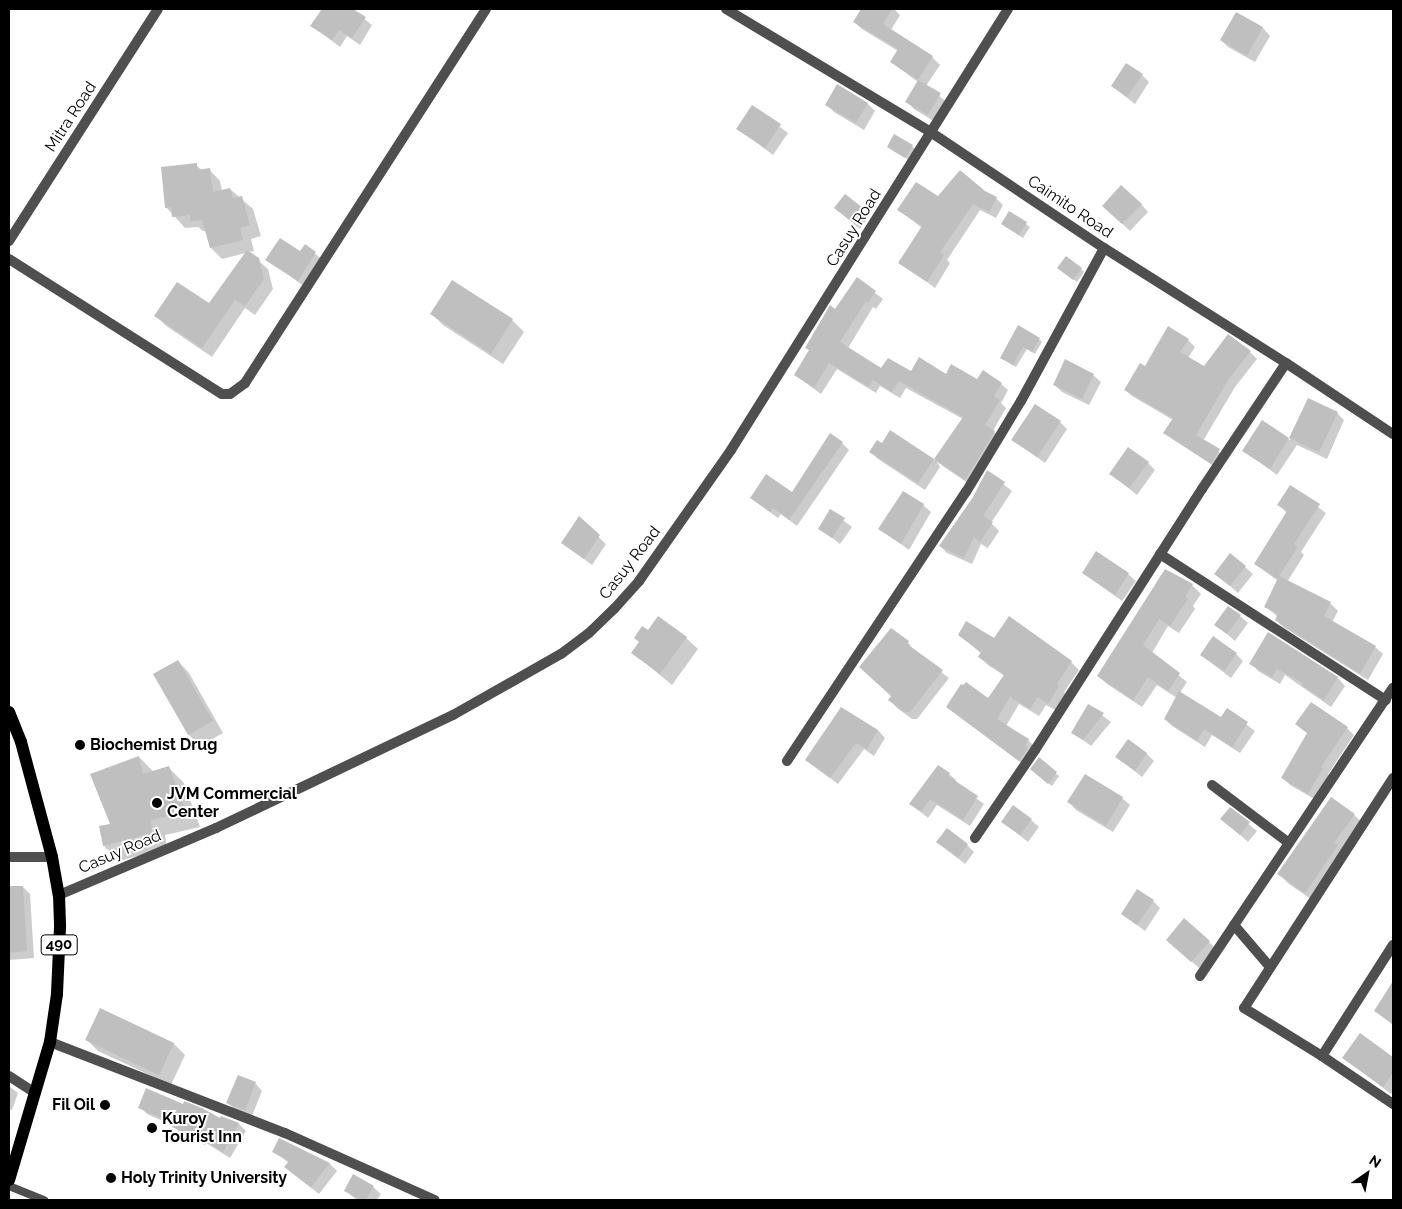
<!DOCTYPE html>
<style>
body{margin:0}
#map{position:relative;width:1402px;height:1209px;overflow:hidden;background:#fff;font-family:Raleway,sans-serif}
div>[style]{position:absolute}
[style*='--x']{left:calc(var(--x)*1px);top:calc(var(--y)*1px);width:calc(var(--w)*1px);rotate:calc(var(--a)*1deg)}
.shadow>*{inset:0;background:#0003}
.building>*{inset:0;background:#bfbfbf}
.service>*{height:8px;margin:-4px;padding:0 4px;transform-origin:4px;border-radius:4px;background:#4f4f4f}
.minor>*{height:10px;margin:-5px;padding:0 5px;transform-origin:5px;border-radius:5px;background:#4f4f4f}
.tertiary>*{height:10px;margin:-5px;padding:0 5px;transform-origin:5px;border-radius:5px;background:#4f4f4f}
.primary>*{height:12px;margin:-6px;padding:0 6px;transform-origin:6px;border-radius:6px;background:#000}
.dots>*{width:14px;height:14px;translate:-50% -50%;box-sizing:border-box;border:2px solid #fff;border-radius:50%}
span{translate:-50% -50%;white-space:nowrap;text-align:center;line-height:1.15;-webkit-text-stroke:4px #fff;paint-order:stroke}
.shield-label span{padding:1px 4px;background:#fff;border:1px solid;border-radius:4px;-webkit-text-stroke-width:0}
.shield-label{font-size:15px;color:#000;font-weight:700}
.street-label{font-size:16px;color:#000}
.poi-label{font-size:16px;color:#000;font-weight:700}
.left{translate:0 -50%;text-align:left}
.right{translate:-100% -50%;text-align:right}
.frame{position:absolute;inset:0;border:10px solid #000;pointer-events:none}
.north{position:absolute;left:1342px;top:1149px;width:50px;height:50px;-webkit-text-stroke:4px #fff;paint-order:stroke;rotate:33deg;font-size:14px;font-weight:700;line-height:20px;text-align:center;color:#000}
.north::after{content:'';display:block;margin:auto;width:18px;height:22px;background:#000;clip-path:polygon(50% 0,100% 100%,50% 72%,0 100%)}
</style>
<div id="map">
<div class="shadow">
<i style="clip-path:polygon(322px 9px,351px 9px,372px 25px,360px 45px,347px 36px,340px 47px,312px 26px)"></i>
<i style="clip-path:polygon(862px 9px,894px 9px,900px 15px,891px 30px,932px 57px,940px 65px,926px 86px,947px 102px,935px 122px,914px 109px,907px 102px,918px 82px,891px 62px,898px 51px,862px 29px,854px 22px)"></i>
<i style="clip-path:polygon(1237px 13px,1263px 28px,1270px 36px,1255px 62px,1228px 47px,1221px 40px)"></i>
<i style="clip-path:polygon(1142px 75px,1149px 82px,1135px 104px,1112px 86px)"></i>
<i style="clip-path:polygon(868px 104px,875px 111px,864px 130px,834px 112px,827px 105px)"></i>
<i style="clip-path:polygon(753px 107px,788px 133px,773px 155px,738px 129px)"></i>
<i style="clip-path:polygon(912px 146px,915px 149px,909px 160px,892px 150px)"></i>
<i style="clip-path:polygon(196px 165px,202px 170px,209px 169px,220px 181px,222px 191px,230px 189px,253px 209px,261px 236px,251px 239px,254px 251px,248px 252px,268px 269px,273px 289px,255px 315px,245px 308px,212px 357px,165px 325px,156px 315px,210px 305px,246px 253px,222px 259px,211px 248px,206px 231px,203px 231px,198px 227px,185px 228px,166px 207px)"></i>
<i style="clip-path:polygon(984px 192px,996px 198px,1003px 205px,996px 218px,980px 210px,947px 260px,950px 263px,935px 288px,900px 262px,922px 228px,899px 210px,939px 198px)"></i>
<i style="clip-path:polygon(1141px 204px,1148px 212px,1130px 231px,1111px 213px)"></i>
<i style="clip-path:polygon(835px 208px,862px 209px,869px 216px,860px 229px)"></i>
<i style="clip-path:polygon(1010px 212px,1030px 227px,1023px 238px,1006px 227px)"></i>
<i style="clip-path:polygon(305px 246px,323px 260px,305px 287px,267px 259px,300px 253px)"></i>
<i style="clip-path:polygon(1081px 269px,1084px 272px,1077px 282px,1062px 271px)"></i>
<i style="clip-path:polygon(857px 279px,883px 299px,876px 309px,873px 307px,848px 348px,882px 369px,946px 375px,1001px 384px,1008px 390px,1001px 403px,1006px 408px,993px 431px,1001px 439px,972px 486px,937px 462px,940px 467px,925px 490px,878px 459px,871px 452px,882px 444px,890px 432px,934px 460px,963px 419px,906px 388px,900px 398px,880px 386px,876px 393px,837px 369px,821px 394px,795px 375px)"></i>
<i style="clip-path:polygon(453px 282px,512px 320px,524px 332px,503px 364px,443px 325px,432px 314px)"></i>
<i style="clip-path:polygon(1039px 339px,1042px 342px,1035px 354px,1027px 349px,1016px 367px,1001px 358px)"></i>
<i style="clip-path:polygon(1188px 340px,1195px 347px,1188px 358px,1204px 367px,1250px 352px,1257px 359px,1235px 387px,1203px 441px,1226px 457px,1218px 469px,1165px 432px,1173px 420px,1132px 396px,1126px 390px,1145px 367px)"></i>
<i style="clip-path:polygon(1093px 375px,1101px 382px,1089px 405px,1062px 392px,1054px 384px)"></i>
<i style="clip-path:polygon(1308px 400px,1337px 413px,1344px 420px,1327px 459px,1297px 445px,1277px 475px,1244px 451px,1262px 422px,1290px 440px)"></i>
<i style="clip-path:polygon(1060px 422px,1067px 429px,1045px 463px,1013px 440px)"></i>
<i style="clip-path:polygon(842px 443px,849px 450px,797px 526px,781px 514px,778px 518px,751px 498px,793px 494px)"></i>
<i style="clip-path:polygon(1148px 463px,1155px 470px,1137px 495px,1111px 474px)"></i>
<i style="clip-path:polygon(988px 472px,1012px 491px,991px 523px,999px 531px,988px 548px,981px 544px,972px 564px,947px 553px,940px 546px,974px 498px)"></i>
<i style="clip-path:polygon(1291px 487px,1326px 513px,1301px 552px,1304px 555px,1287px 582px,1330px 603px,1338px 611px,1332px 622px,1375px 647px,1383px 654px,1368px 680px,1283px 627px,1276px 620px,1278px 617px,1266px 607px,1278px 581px,1255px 564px,1287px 513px,1279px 505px)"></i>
<i style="clip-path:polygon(923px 505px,931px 512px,909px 550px,880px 529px)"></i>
<i style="clip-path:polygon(831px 511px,852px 527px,840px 544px,819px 528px)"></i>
<i style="clip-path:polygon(579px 518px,606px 544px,592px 565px,563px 543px)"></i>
<i style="clip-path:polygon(1245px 567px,1253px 574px,1238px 593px,1216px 574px)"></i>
<i style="clip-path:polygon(1083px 573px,1128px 574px,1136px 581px,1122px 601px)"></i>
<i style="clip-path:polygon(1192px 585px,1201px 594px,1193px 606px,1195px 609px,1179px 633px,1168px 626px,1152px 653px,1187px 682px,1180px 693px,1222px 719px,1227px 710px,1255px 731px,1240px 753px,1212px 735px,1205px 747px,1172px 726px,1165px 719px,1177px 698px,1157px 685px,1142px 707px,1107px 684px,1098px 676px)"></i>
<i style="clip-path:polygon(1240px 616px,1248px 623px,1235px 641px,1216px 625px)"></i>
<i style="clip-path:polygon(648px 632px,686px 638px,698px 649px,672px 685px,633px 653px)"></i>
<i style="clip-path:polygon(1268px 634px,1338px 678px,1345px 686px,1331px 707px,1285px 675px,1280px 684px,1258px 671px,1251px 663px)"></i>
<i style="clip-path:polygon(959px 635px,994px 639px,1071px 662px,1079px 670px,1064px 692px,1066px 695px,1057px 711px,1046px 705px,1039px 716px,1019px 704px,1006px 726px,1028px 740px,1036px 748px,1028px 768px,947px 707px,988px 700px,1005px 676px,988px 665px,980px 657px,982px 654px)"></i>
<i style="clip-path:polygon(908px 642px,914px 651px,949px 678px,917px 719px,912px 719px,897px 708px,890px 700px,893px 696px,868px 674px)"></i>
<i style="clip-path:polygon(1236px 654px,1243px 661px,1231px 678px,1201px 655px)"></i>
<i style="clip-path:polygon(178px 661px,189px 673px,223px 733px,200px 746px,189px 735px,155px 674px)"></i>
<i style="clip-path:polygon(1088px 705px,1111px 722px,1091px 746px,1073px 733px)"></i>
<i style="clip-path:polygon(1297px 724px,1347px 728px,1354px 735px,1328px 774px,1330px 776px,1316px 800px,1290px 785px,1283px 778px,1308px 734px)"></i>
<i style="clip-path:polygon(878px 730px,885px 738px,874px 756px,864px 749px,838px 784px,807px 760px)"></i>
<i style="clip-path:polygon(1146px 753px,1154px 761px,1142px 777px,1117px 757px)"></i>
<i style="clip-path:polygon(139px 757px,154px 772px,169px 768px,184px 783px,200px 827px,165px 835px,167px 848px,119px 861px,104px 846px,100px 827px,112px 825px)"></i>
<i style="clip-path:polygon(1039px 759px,1059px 776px,1052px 786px,1035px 773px)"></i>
<i style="clip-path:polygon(949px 774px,956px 780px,955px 783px,984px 804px,970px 826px,937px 805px,928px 818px,911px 804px)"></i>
<i style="clip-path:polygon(1122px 798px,1130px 805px,1113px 832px,1076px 810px,1069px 802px)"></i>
<i style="clip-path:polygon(1230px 809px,1257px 831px,1248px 842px,1222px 819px)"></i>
<i style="clip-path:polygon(1354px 815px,1364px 824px,1315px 902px,1289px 884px,1279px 874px)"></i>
<i style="clip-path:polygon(1031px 820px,1039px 827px,1028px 842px,1003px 822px)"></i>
<i style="clip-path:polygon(938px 842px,967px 845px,974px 852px,965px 864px)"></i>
<i style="clip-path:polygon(9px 887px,23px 887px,30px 894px,34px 958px,9px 960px)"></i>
<i style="clip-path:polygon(1153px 901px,1160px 908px,1145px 931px,1122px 914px)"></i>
<i style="clip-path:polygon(1209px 942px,1216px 949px,1199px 968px,1175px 947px)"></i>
<i style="clip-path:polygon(1388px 991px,1393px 995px,1393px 1025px,1375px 1011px)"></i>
<i style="clip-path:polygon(101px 1010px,174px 1044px,185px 1055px,171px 1085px,98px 1051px,87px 1040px)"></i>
<i style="clip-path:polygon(1361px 1034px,1393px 1058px,1393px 1090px,1391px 1094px,1344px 1058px)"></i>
<i style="clip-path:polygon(255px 1083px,262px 1091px,252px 1116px,235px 1110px,228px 1103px)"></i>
<i style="clip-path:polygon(9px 1086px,18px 1093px,12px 1110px,9px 1109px)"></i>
<i style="clip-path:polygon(140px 1107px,221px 1120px,222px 1117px,239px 1124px,246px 1131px,230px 1158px,206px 1143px,205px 1145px,181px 1134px,174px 1126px,147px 1114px)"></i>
<i style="clip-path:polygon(280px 1140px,330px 1164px,337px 1171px,319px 1194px,293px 1174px,286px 1167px,289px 1163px,273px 1151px)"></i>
<i style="clip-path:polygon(373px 1187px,381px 1194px,377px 1200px,357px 1200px,346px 1191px)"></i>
</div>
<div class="building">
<i style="clip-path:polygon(322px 9px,353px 9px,366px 17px,352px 38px,339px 30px,332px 40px,310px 26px)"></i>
<i style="clip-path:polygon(861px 9px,892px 9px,883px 24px,933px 56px,918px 80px,890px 62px,898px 49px,853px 22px)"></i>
<i style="clip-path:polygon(1236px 12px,1263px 27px,1247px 56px,1220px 40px)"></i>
<i style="clip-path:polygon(1126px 63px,1143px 74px,1127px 97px,1111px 86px)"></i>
<i style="clip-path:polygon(918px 80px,941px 93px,928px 115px,905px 102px)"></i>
<i style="clip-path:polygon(837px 84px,868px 103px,856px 123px,825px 105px)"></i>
<i style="clip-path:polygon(752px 105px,781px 124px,765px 148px,736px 129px)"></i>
<i style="clip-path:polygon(894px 134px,913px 145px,905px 158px,887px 147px)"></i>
<i style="clip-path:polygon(197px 163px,197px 170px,210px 168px,213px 192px,230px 188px,233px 198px,242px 196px,250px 225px,240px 228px,243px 240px,210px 248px,202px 220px,190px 221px,190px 215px,172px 217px,171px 207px,165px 208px,161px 167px)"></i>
<i style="clip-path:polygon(960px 170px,985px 191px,997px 197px,989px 212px,973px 204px,940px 252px,944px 255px,927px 282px,898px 263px,922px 226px,897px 210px,916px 182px,938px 196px)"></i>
<i style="clip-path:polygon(1121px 185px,1142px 204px,1122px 224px,1102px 206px)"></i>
<i style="clip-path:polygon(845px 194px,863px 208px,852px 222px,834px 208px)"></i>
<i style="clip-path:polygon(1009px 211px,1027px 222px,1019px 235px,1001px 224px)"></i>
<i style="clip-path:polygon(280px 238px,300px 251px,305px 244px,316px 252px,298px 281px,265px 260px)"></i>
<i style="clip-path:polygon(247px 250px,259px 258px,264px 279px,245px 306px,235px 300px,202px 348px,154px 316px,177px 282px,209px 303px)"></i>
<i style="clip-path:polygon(1066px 256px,1082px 268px,1073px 280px,1057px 268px)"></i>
<i style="clip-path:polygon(857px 277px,876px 291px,868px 303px,866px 301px,840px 342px,881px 368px,888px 358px,911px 371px,919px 357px,946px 374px,951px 364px,977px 379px,983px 370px,1002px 383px,994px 396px,1000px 400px,985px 425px,995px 431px,965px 480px,934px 459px,963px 417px,899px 381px,892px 392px,873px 380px,869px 387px,829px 363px,814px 388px,794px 375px,809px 350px,805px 348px,830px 305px,835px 309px)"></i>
<i style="clip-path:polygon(452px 280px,513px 319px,491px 354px,430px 314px)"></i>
<i style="clip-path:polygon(1018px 325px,1040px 338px,1032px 352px,1023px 347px,1013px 365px,1000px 358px)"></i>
<i style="clip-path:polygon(1168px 326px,1189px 339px,1180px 352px,1204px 366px,1228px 334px,1251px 351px,1228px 380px,1196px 435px,1220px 449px,1211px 464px,1163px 433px,1173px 418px,1124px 390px,1140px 363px,1145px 366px)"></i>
<i style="clip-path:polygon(1065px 359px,1094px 374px,1082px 399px,1053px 385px)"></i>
<i style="clip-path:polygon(1308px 398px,1338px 412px,1319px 452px,1289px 438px)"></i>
<i style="clip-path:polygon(1035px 404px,1061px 421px,1037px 457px,1011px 440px)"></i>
<i style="clip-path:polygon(1262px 420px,1289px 438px,1270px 469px,1242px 451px)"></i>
<i style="clip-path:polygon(890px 430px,934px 459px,918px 483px,869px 452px,877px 440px,882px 443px)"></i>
<i style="clip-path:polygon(830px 433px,843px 442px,789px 520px,773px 508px,770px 512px,750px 498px,766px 474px,792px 492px)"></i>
<i style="clip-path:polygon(1128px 447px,1149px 462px,1129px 488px,1109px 474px)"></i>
<i style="clip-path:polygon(987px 470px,1005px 482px,983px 516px,993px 522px,980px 542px,974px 537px,964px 558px,939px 546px,973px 497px)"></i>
<i style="clip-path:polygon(1290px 485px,1320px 504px,1294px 544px,1298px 547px,1279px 576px,1331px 602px,1324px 616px,1376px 646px,1360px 674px,1275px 620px,1278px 614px,1264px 607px,1279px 576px,1278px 579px,1254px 564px,1287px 511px,1277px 505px)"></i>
<i style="clip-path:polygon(903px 491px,924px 504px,901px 544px,878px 529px)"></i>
<i style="clip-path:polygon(830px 509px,845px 518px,832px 538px,818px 529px)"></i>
<i style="clip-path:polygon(579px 516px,600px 535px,584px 559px,561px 543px)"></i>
<i style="clip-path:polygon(1096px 551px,1129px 573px,1115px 595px,1082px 573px)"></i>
<i style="clip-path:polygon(1230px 553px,1246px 566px,1230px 586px,1214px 574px)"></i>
<i style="clip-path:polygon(1165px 569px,1193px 584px,1185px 597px,1188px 599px,1170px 626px,1159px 619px,1143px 645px,1180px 673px,1168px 691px,1148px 677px,1133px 700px,1097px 676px)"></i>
<i style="clip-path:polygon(1228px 606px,1241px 615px,1227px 634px,1214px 625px)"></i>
<i style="clip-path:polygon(658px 616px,687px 637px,660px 674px,631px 653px,639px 642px,634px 638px,642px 626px,648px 630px)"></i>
<i style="clip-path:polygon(1009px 616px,1072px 661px,1057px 684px,1059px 686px,1048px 704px,1038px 697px,1030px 709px,1010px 697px,997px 719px,1029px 739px,1025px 746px,1028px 748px,1019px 761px,946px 707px,961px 684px,963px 685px,966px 682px,988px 698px,1004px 675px,978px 657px,981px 652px,958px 635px,966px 621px,994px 638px)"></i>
<i style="clip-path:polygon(891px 628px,909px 641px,907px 644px,943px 670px,910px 712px,904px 712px,888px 700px,891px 696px,859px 667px)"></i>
<i style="clip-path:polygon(1268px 632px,1338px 677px,1324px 700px,1302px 686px,1303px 683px,1277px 669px,1272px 677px,1249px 664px)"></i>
<i style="clip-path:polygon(1213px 636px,1237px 653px,1224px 671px,1200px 655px)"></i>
<i style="clip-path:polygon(178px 660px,213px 721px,188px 735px,153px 674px)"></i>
<i style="clip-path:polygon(1179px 691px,1221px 717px,1227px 708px,1248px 722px,1232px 747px,1204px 729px,1197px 741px,1164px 719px)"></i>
<i style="clip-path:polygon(1311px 702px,1348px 727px,1321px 767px,1323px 768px,1308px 794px,1281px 778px,1307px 733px,1295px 724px)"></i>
<i style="clip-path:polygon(1088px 704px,1104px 713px,1083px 740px,1071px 733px)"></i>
<i style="clip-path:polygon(841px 707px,878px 730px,867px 749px,856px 743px,830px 778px,805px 760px)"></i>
<i style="clip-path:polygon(1128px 739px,1147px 753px,1135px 771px,1115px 757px)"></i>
<i style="clip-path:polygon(139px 756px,143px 774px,169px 766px,186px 812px,151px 820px,152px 833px,103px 846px,99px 826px,110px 824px,90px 774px)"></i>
<i style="clip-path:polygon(1039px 757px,1057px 772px,1048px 784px,1030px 769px)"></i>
<i style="clip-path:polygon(938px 765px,950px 773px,948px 776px,978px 796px,963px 820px,930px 799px,921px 812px,909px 804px)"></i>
<i style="clip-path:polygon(1085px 774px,1123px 797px,1106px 826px,1067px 802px)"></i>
<i style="clip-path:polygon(1331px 797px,1355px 814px,1334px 843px,1338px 845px,1305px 893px,1277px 874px)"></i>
<i style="clip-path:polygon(1013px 805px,1032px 819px,1020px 835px,1001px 822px)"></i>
<i style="clip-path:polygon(1230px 807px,1250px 822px,1240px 835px,1220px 819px)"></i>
<i style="clip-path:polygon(947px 828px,968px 844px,958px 858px,936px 842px)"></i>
<i style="clip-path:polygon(9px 886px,23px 886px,27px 951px,9px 953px)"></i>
<i style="clip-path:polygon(1137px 889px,1154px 900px,1137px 925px,1121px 914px)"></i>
<i style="clip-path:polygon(1184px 918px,1210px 941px,1191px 962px,1166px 940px)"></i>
<i style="clip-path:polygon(1393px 981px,1393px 1024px,1374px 1011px)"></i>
<i style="clip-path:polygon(100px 1008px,174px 1043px,159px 1075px,85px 1040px)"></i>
<i style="clip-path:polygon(1360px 1033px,1393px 1057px,1393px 1073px,1383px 1087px,1342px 1058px)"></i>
<i style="clip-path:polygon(238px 1075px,256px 1082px,245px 1110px,226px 1103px)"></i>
<i style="clip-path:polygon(146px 1088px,183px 1104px,184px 1101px,202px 1108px,220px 1118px,221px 1116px,239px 1123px,223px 1152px,198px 1137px,198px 1139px,172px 1127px,174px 1123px,138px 1108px)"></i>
<i style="clip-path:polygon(279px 1138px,330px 1163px,311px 1187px,284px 1167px,289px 1161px,272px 1152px)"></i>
<i style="clip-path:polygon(353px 1174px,374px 1186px,366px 1200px,361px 1200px,344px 1191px)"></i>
</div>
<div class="service">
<i style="--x:9;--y:1186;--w:38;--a:22"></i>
</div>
<div class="minor">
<i style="--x:726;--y:9;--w:240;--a:31"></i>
<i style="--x:932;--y:133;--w:207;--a:33.8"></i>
<i style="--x:1104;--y:248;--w:215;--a:32.3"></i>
<i style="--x:1286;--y:363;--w:128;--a:33.6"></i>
<i style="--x:9;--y:259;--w:252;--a:32.4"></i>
<i style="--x:222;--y:394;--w:8;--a:0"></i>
<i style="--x:230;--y:394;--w:19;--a:-36"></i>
<i style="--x:245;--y:383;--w:445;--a:-57.2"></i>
<i style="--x:1160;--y:554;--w:269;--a:32.9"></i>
<i style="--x:787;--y:761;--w:323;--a:-56.4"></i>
<i style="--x:966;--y:492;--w:106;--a:-58.9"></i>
<i style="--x:1021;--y:401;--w:174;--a:-61.5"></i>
<i style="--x:1393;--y:778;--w:274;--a:122.9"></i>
<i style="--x:1244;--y:1008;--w:92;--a:31.6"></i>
<i style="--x:1322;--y:1056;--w:86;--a:34.1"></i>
<i style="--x:1212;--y:785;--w:96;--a:37"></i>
<i style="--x:975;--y:838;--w:107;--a:-55.7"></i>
<i style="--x:1035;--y:750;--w:310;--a:-57.4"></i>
<i style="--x:1202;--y:489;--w:151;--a:-56.3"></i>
<i style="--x:1234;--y:925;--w:55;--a:49.4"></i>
<i style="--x:1200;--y:976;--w:347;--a:-56.2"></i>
<i style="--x:50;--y:1042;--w:252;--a:21.2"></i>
<i style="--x:285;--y:1133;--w:164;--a:24.1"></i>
<i style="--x:1322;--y:1056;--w:132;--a:-57.4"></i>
<i style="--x:9;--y:1076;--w:31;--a:33"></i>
</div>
<div class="tertiary">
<i style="--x:9;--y:241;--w:276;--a:-57.3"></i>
<i style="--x:9;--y:857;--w:43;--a:0"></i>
<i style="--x:59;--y:895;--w:171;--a:-23.1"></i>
<i style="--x:216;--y:828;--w:263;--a:-25.5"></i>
<i style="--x:453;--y:715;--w:124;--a:-29.5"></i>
<i style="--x:561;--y:654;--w:35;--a:-37"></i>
<i style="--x:589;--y:633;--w:35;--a:-44"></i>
<i style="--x:614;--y:609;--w:38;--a:-48"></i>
<i style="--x:639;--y:581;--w:160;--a:-54.9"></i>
<i style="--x:731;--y:450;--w:521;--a:-57.87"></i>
</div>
<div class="primary">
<i style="--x:9;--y:712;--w:32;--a:68"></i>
<i style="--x:21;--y:742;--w:119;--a:74.9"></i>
<i style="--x:52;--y:857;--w:39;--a:80"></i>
<i style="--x:59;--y:895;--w:32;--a:88"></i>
<i style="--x:60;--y:927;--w:67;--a:92.6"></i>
<i style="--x:57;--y:994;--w:49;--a:98.3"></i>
<i style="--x:50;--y:1042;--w:144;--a:106.5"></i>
</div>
<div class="dots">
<i style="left:80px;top:745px;background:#000"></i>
<i style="left:157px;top:803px;background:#000"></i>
<i style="left:105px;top:1105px;background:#000"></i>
<i style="left:152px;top:1128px;background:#000"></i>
<i style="left:111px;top:1178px;background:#000"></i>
</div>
<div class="shield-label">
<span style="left:59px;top:945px">490</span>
</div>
<div class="street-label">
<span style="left:71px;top:117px;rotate:-57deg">Mitra Road</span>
<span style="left:1070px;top:207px;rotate:34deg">Caimito Road</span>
<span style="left:854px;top:228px;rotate:-58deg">Casuy Road</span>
<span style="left:630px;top:563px;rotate:-52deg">Casuy Road</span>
<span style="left:120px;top:852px;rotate:-23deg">Casuy Road</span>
</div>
<div class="poi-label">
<span class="left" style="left:90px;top:745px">Biochemist Drug</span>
<span class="left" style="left:167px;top:803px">JVM Commercial<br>Center</span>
<span class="right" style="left:95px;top:1105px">Fil Oil</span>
<span class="left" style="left:162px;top:1128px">Kuroy<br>Tourist Inn</span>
<span class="left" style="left:121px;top:1178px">Holy Trinity University</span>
</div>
<div class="frame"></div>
<div class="north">N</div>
</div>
